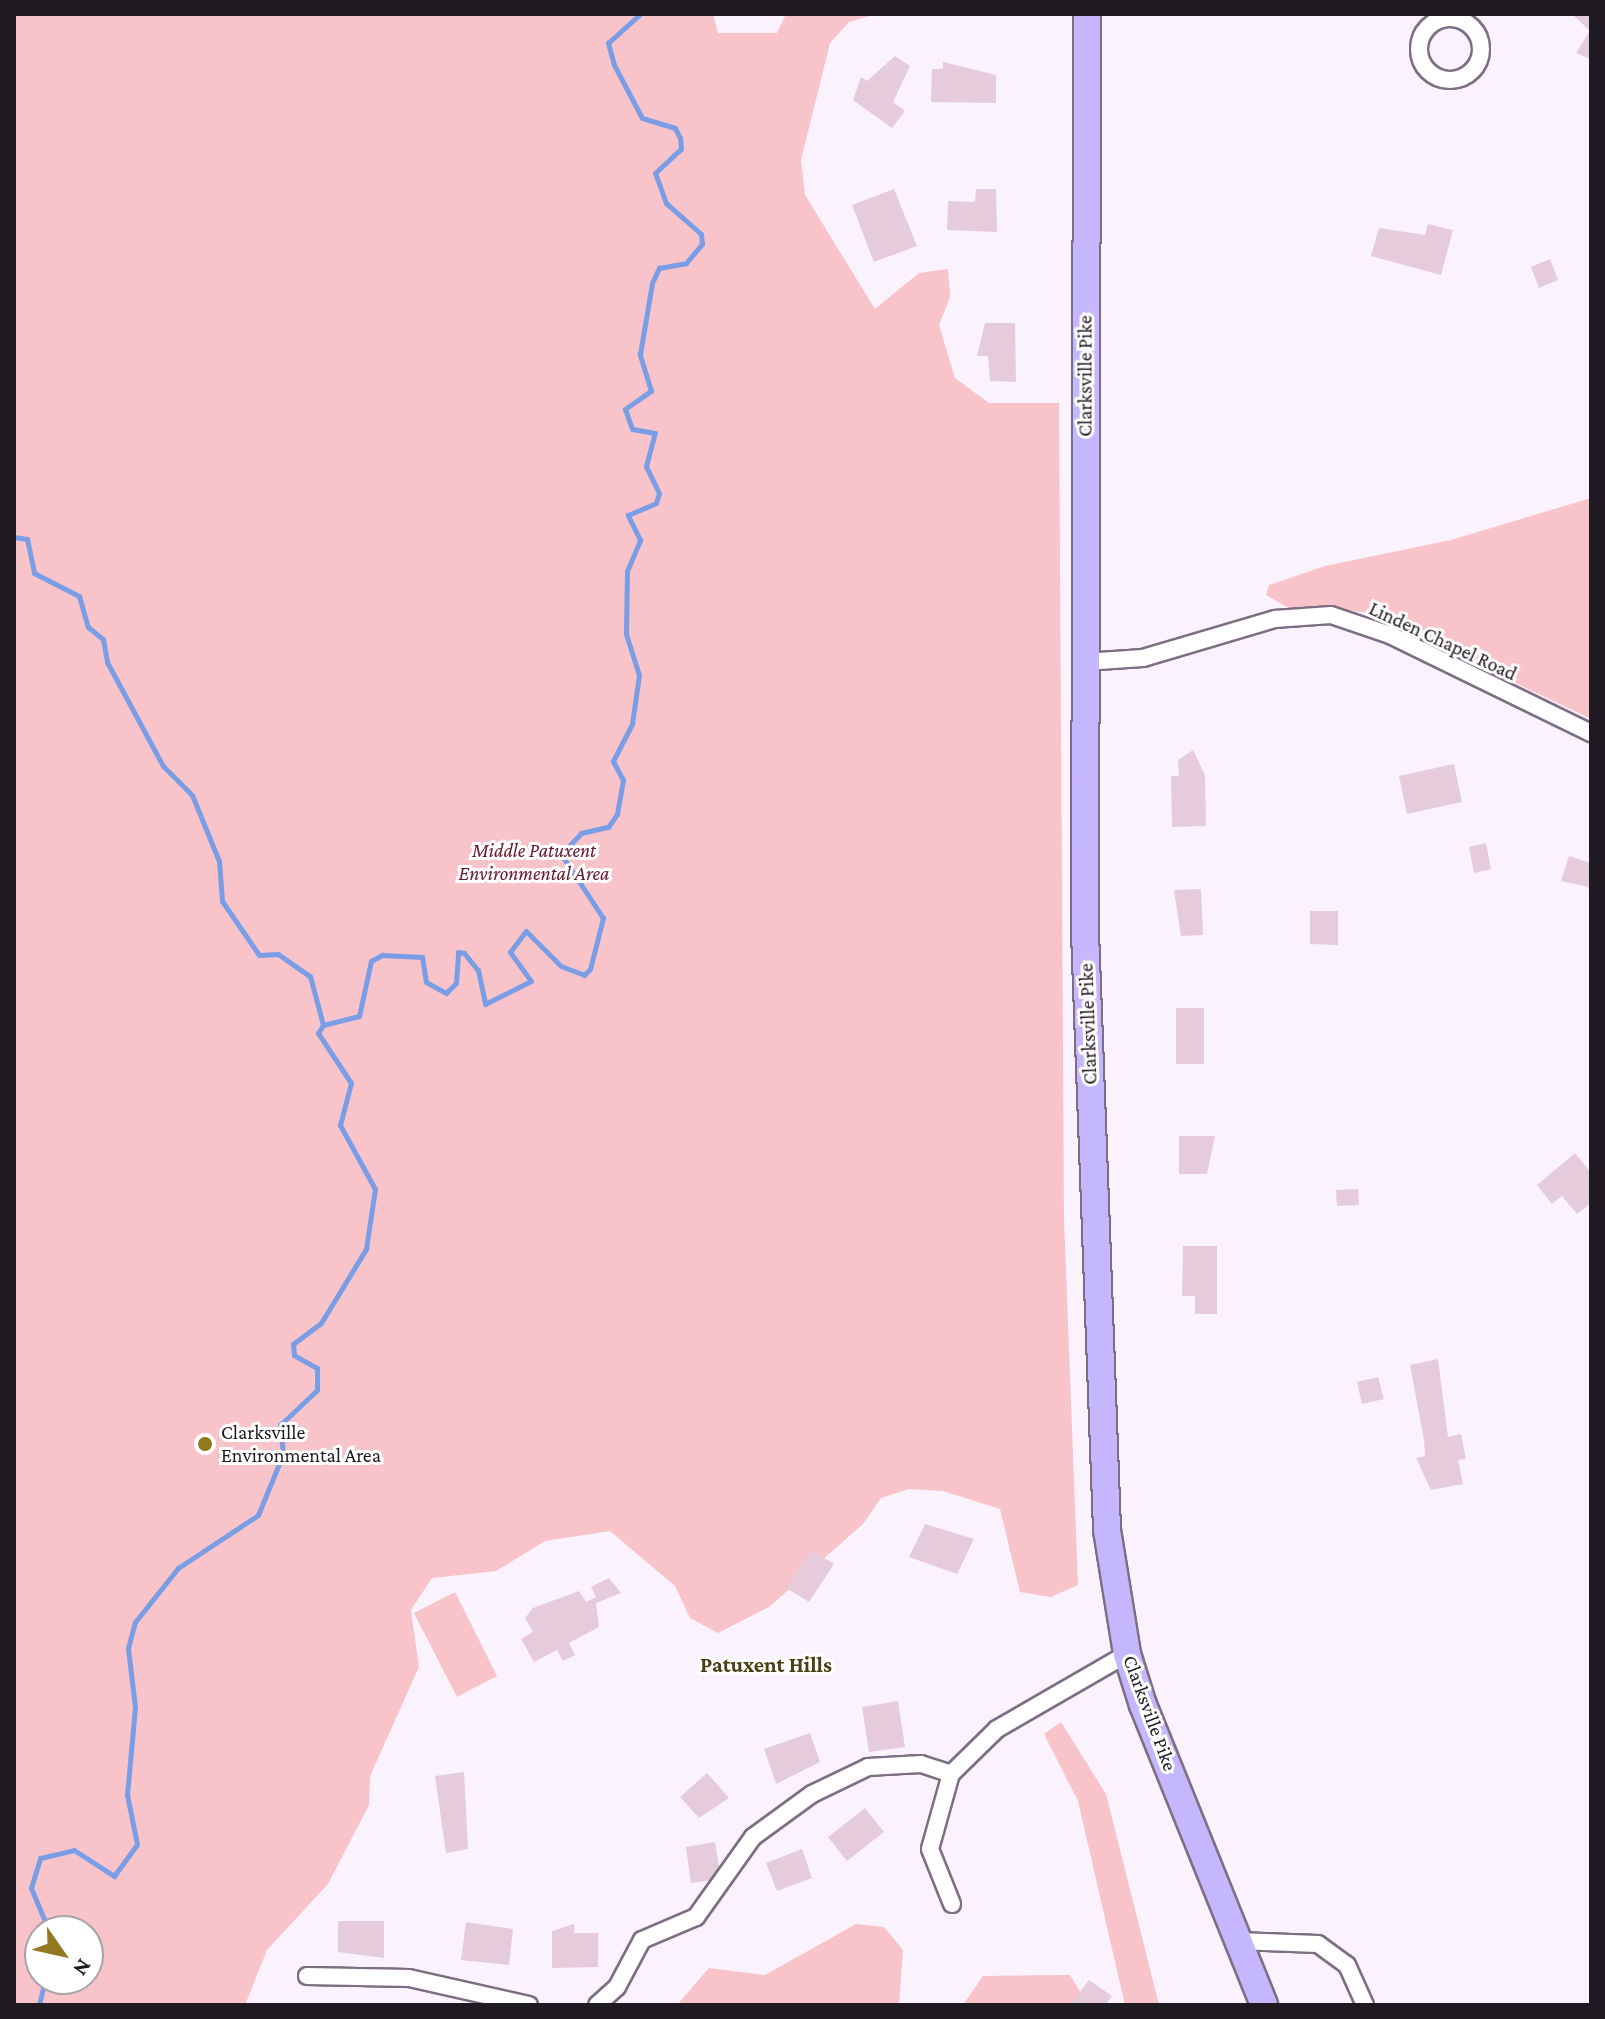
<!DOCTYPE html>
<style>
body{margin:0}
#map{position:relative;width:1605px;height:2019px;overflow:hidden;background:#faf3fd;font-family:"Crimson Pro",serif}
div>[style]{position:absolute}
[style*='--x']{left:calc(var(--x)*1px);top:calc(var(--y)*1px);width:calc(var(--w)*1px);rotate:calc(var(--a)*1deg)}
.green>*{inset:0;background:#f8c3c9}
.stream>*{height:5px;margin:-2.5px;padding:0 2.5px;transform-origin:2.5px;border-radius:2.5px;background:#7a9ee6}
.building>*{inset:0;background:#e6cbda}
.roads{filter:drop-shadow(2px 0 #7e6e83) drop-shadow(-2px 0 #7e6e83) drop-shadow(0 2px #7e6e83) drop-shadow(0 -2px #7e6e83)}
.minor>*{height:16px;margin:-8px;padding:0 8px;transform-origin:8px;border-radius:8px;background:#fff}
.minor>.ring{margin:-8px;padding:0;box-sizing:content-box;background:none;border:16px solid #fff;border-radius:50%}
.primary>*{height:26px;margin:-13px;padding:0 13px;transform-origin:13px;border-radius:13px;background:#c5b7fd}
.dots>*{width:22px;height:22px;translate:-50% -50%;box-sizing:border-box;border:4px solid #fff;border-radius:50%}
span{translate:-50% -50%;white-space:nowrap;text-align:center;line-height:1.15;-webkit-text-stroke:6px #fff;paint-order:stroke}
.street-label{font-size:20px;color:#1f1921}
.park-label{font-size:20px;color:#68162b;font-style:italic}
.poi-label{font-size:20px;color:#1f1921}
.left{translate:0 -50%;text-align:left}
.neighbourhood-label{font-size:22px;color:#4b3e15;font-weight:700}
.frame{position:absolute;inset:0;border:16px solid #1f1921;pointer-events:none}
.north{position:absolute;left:24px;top:1915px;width:80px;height:80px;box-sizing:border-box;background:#fff;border:2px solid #a5a3a6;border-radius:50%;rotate:124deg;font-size:22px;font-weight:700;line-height:32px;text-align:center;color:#1f1921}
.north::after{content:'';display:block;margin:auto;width:28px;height:36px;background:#92781e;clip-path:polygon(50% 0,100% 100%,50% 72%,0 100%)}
</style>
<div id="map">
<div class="green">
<i style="clip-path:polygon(evenodd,14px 14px,713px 14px,718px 33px,777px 33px,786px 14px,877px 14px,849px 22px,830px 43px,801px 160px,805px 195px,875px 309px,919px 273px,948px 269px,950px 297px,939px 325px,955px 378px,989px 403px,1059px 403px,1064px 1219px,1078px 1585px,1051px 1597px,1020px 1592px,1000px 1509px,943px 1491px,909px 1489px,881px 1498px,863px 1524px,769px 1607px,718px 1633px,690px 1618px,675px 1586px,610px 1531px,545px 1541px,496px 1571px,432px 1578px,411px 1610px,419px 1667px,370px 1776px,369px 1805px,328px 1884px,267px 1950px,245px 2005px,14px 2005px,14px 14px,40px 1931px,88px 1931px,88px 1979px,40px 1979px,40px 1931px)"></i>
<i style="clip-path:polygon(1591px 498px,1591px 719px,1367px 612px,1290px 609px,1266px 595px,1269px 585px,1325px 566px,1451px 540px)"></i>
<i style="clip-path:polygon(455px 1592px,497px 1676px,457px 1697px,414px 1613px)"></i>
<i style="clip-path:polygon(1061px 1722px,1106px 1794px,1159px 2005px,1125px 2005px,1078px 1801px,1044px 1734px)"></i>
<i style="clip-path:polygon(856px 1924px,884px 1927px,903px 1950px,899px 2005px,677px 2005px,709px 1968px,765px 1975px)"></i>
<i style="clip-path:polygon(1070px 1975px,1088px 2005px,963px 2005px,983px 1976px)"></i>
</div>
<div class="stream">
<i style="--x:14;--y:537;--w:13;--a:9"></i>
<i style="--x:27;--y:539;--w:35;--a:78"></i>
<i style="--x:34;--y:573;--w:51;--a:27.1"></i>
<i style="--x:79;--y:596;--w:32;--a:74"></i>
<i style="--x:88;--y:627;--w:19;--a:39"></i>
<i style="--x:103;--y:639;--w:23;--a:80"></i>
<i style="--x:107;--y:662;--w:118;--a:61.7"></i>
<i style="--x:163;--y:766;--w:41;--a:45"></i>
<i style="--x:192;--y:795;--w:71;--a:67.8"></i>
<i style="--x:219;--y:861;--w:40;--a:85.7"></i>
<i style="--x:222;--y:901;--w:65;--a:55.6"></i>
<i style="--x:259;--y:955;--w:19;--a:-3"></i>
<i style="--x:278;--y:954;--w:39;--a:35"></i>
<i style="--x:310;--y:976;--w:51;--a:75.1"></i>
<i style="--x:49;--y:1931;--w:47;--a:-112.7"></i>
<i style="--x:31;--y:1888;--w:31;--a:-73"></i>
<i style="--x:40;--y:1858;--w:35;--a:-13"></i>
<i style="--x:74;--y:1850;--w:48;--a:33"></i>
<i style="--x:114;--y:1876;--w:39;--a:-54"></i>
<i style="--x:137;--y:1844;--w:50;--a:-101.5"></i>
<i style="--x:127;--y:1795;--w:88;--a:-84.8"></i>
<i style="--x:135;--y:1707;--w:59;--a:-96.8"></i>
<i style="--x:128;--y:1648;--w:27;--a:-75"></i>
<i style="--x:135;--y:1622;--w:69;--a:-51.5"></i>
<i style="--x:178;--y:1568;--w:96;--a:-33.5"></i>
<i style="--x:258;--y:1515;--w:66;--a:-67.7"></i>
<i style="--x:283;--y:1454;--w:29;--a:-96"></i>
<i style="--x:280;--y:1425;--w:51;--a:-43.4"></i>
<i style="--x:317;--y:1390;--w:22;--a:-90"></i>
<i style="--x:317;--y:1368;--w:26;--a:-151"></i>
<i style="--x:294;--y:1355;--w:11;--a:-95"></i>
<i style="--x:293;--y:1344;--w:35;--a:-37"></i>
<i style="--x:321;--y:1323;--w:87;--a:-58.7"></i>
<i style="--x:366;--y:1249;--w:61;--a:-81.5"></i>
<i style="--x:375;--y:1189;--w:73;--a:-118.7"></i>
<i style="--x:340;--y:1125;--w:43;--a:-75.3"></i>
<i style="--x:351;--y:1083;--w:60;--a:-123.4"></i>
<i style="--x:318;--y:1033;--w:9;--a:-58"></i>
<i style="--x:323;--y:1025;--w:37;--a:-14"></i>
<i style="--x:359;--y:1016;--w:56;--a:-77.7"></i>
<i style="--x:371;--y:961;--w:13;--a:-29"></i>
<i style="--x:382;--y:955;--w:40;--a:2.9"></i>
<i style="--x:422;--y:957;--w:25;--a:81"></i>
<i style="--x:426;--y:982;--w:23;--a:29"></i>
<i style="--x:446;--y:993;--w:14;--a:-45"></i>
<i style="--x:456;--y:983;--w:31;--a:-86"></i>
<i style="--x:458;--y:952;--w:6;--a:9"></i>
<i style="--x:464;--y:953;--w:22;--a:51"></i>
<i style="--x:478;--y:970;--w:35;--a:78"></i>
<i style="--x:485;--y:1004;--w:51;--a:-26.6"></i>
<i style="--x:531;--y:981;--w:36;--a:-126"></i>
<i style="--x:510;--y:952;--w:26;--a:-53"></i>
<i style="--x:526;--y:931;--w:49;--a:45"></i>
<i style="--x:561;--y:966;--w:25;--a:21"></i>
<i style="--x:584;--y:975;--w:8;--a:-45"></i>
<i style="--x:590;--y:969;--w:53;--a:-75.7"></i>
<i style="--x:603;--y:918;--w:77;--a:-123.3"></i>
<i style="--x:561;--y:854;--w:29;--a:-46"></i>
<i style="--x:581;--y:833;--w:28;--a:-13"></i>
<i style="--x:608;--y:827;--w:16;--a:-55"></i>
<i style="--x:617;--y:814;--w:35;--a:-80"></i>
<i style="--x:623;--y:780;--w:21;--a:-118"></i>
<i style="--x:613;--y:761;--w:42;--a:-62.8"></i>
<i style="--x:632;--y:724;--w:49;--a:-81.9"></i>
<i style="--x:639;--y:675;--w:43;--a:-107.6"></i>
<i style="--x:626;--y:634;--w:63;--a:-89.1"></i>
<i style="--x:627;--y:571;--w:34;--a:-67"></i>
<i style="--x:640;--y:540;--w:28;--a:-116"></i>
<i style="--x:628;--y:515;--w:30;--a:-23"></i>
<i style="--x:656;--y:503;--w:10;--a:-73"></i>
<i style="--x:659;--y:493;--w:30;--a:-116"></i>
<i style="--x:646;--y:466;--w:34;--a:-75"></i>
<i style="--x:655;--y:433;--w:23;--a:-170"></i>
<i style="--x:632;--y:429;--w:21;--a:-109"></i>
<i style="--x:625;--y:409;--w:32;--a:-35"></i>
<i style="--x:651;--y:391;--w:39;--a:-107"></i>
<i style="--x:640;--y:354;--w:72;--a:-80.4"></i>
<i style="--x:652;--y:283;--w:17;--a:-65"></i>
<i style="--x:659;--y:268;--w:27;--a:-10"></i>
<i style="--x:686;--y:263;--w:25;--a:-50"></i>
<i style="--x:702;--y:244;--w:10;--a:-96"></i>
<i style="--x:701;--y:234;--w:47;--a:-138.5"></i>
<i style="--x:666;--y:203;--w:32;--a:-110"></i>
<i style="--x:655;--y:173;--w:35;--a:-43"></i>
<i style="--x:681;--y:149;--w:11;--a:-95"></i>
<i style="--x:680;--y:138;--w:11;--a:-117"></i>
<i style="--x:675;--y:128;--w:34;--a:-163"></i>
<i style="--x:642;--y:118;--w:60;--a:-117.8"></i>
<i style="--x:614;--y:65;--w:23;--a:-105"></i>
<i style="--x:608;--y:43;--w:43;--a:-42.2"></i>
<i style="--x:39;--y:2005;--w:27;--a:-77"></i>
</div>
<div class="building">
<i style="clip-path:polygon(1572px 14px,1591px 14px,1591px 59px,1576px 53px,1590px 31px)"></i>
<i style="clip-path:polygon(895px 56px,910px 66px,893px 102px,905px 111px,892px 128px,853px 100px,861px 77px,867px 81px)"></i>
<i style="clip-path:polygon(943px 62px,996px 75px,996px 103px,931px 102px,932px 69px,943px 69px)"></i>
<i style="clip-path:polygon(894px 189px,917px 246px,874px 262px,852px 205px)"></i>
<i style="clip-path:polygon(976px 189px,996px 189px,997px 232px,947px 230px,948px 201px,975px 202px)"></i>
<i style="clip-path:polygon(1428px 224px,1453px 230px,1441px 275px,1371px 256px,1379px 228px,1425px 235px)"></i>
<i style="clip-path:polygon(1550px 259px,1558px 280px,1539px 288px,1531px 267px)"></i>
<i style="clip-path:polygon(985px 323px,1015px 323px,1016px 382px,990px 381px,988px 356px,977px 356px)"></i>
<i style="clip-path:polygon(1193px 750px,1205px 775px,1206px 826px,1172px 827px,1171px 776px,1179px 776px,1178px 760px)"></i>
<i style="clip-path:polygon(1454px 764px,1462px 802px,1407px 814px,1399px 776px)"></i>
<i style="clip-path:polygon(1486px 843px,1491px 869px,1474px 873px,1469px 847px)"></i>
<i style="clip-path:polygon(1569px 856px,1591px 863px,1591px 896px,1588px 887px,1561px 881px)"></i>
<i style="clip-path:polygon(1201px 889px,1203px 935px,1181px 936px,1174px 890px)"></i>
<i style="clip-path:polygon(1310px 911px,1338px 911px,1338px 945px,1310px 944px)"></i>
<i style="clip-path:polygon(1176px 1008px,1204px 1008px,1204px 1064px,1176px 1064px)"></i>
<i style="clip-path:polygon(1179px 1136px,1215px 1136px,1207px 1174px,1179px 1174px)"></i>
<i style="clip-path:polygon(1575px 1153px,1591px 1173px,1591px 1203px,1577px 1214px,1562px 1196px,1552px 1204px,1537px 1185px)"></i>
<i style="clip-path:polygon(1358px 1189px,1359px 1205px,1337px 1206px,1336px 1190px)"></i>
<i style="clip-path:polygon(1183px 1246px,1217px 1246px,1217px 1314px,1195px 1314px,1195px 1296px,1182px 1296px)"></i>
<i style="clip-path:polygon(1438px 1359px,1448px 1437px,1461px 1434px,1466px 1459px,1458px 1460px,1463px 1484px,1431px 1490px,1416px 1458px,1425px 1456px,1424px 1440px,1410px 1365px)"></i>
<i style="clip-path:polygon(1378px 1377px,1384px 1399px,1362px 1404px,1357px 1382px)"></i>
<i style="clip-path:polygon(925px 1524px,974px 1539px,957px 1574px,909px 1557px)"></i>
<i style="clip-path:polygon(811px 1550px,834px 1564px,809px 1602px,786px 1588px)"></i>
<i style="clip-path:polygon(609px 1578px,621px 1593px,596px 1603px,599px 1627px,569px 1643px,575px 1655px,563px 1661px,557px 1650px,534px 1662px,521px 1639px,533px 1632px,525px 1618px,533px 1608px,579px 1591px,586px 1602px,596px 1597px,591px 1587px)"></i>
<i style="clip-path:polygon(898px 1701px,905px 1747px,869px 1752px,862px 1707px)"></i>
<i style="clip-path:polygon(810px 1733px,820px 1762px,776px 1784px,764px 1749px)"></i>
<i style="clip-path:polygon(464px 1772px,468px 1849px,446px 1853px,435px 1776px)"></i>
<i style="clip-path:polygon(707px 1773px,729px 1798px,699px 1818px,680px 1797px)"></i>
<i style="clip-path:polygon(865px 1808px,884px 1832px,847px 1861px,828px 1837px)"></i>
<i style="clip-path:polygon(715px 1842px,721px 1879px,691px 1883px,686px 1847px)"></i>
<i style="clip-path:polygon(802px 1849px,812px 1878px,777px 1891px,766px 1863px)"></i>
<i style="clip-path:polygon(338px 1921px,384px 1921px,384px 1958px,338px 1952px)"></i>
<i style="clip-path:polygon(466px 1922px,513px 1929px,509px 1965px,461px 1960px)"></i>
<i style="clip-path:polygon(574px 1924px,574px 1933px,598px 1933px,598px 1967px,552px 1968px,552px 1931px)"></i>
<i style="clip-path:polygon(1089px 1980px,1112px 1996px,1105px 2005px,1070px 2005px)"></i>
</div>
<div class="roads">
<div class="minor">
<i class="ring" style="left:1419px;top:18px;width:46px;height:46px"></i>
<i style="--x:1084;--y:662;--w:59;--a:-3.9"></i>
<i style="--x:1143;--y:658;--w:138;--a:-16.5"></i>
<i style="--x:1275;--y:619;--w:56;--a:-4.1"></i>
<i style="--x:1331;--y:615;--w:62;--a:18.7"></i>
<i style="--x:1390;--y:635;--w:224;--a:26"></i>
<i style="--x:952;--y:1904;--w:59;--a:-111.8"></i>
<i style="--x:930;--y:1849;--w:78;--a:-74.4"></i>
<i style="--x:951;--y:1774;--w:64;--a:-44.4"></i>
<i style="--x:997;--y:1729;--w:150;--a:-30"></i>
<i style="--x:1238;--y:1941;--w:80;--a:2.1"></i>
<i style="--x:1318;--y:1944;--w:36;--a:36"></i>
<i style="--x:1347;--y:1965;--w:44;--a:65.8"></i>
<i style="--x:307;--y:1976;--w:102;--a:1.1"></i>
<i style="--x:409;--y:1978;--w:123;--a:12.7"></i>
<i style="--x:597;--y:2005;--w:27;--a:-42"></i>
<i style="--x:617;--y:1987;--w:53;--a:-62"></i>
<i style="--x:642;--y:1940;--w:59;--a:-23.1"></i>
<i style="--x:696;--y:1917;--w:98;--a:-54.5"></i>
<i style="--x:753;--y:1837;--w:73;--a:-36.1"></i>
<i style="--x:812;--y:1794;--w:62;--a:-25.7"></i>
<i style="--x:868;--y:1767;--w:53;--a:-3.2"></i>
<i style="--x:921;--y:1764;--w:32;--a:18"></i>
</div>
<div class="primary">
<i style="--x:1087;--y:14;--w:918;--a:90.12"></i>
<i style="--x:1085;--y:932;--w:598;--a:87.89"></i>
<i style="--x:1107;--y:1530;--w:126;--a:80.8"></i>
<i style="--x:1127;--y:1654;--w:53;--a:72.6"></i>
<i style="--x:1143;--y:1705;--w:323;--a:68"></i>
</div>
</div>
<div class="dots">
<i style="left:205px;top:1444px;background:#92781e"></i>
</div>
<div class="street-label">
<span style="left:1085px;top:376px;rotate:-90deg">Clarksville Pike</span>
<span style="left:1443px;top:641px;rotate:25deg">Linden Chapel Road</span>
<span style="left:1088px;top:1024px;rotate:-92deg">Clarksville Pike</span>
<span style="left:1150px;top:1713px;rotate:70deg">Clarksville Pike</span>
</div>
<div class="park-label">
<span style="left:534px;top:862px">Middle Patuxent<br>Environmental Area</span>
</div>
<div class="poi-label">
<span class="left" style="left:221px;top:1444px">Clarksville<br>Environmental Area</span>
</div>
<div class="neighbourhood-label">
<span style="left:766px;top:1665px">Patuxent Hills</span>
</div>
<div class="frame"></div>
<div class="north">N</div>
</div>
